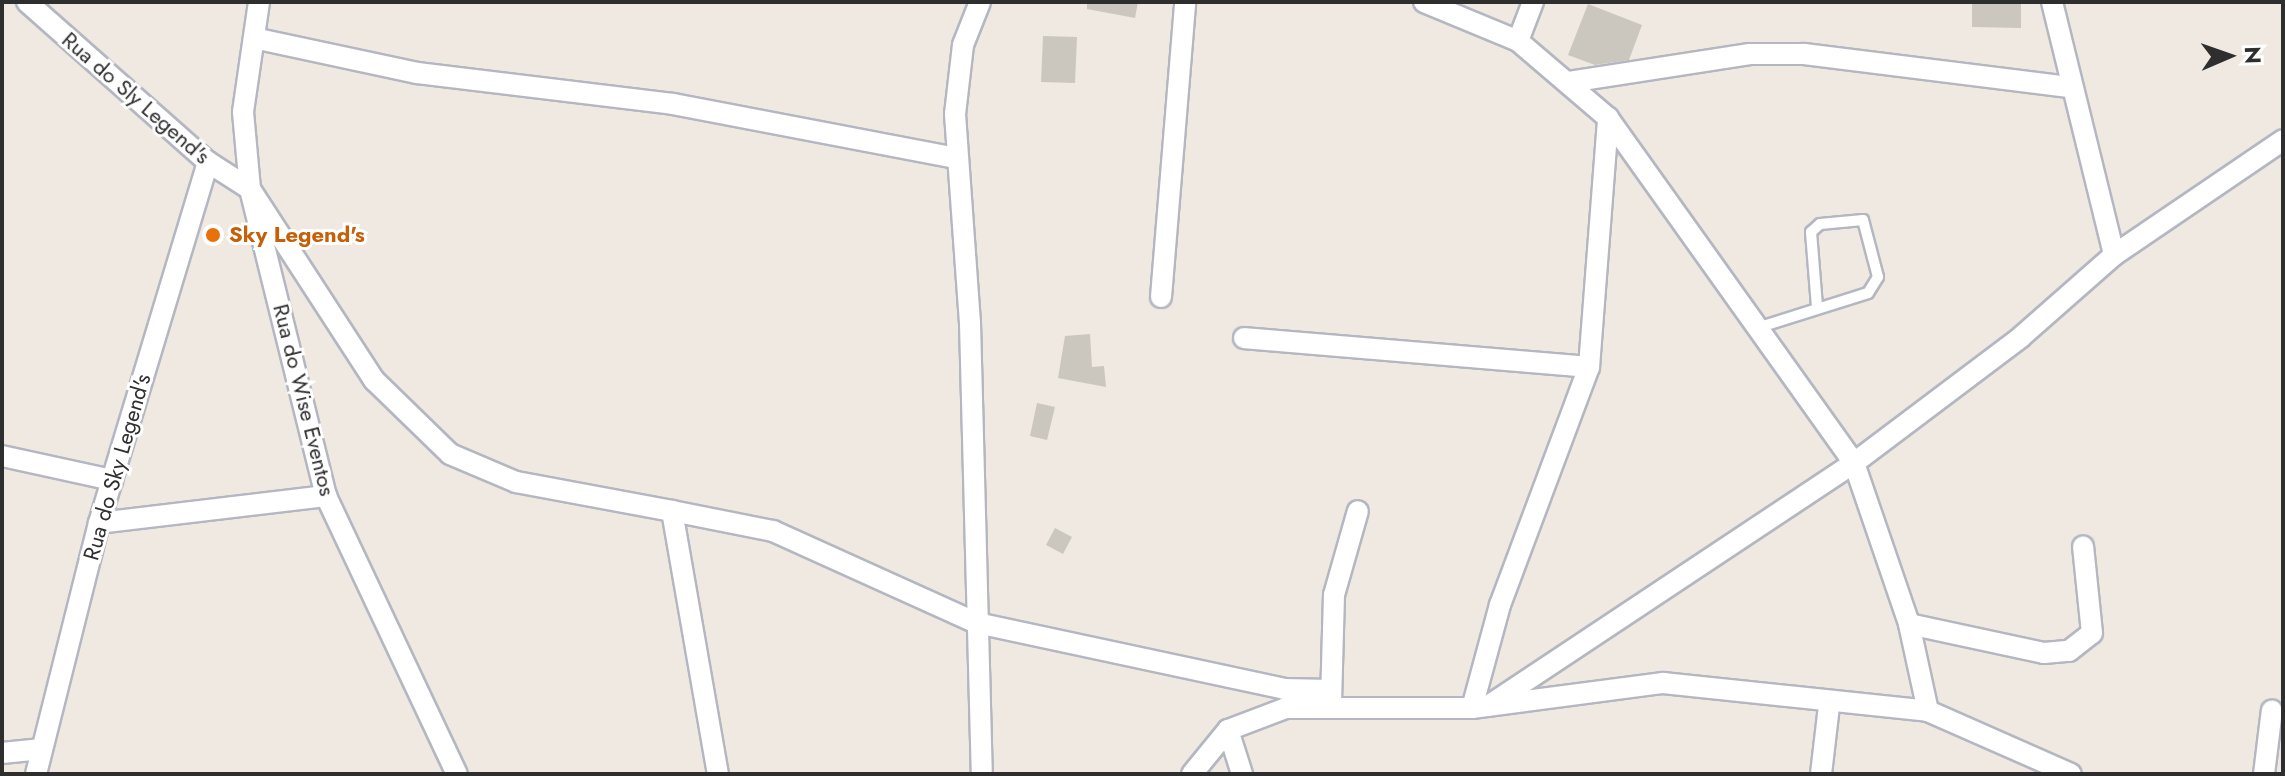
<!DOCTYPE html>
<style>
body{margin:0}
#map{position:relative;width:2285px;height:776px;overflow:hidden;background:#efe9e1;font-family:Jost,sans-serif}
div>[style]{position:absolute}
[style*='--x']{left:calc(var(--x)*1px);top:calc(var(--y)*1px);width:calc(var(--w)*1px);rotate:calc(var(--a)*1deg)}
.building>*{inset:0;background:#cbc7bf}
.roads{filter:drop-shadow(2px 0 #b4b7c1) drop-shadow(-2px 0 #b4b7c1) drop-shadow(0 2px #b4b7c1) drop-shadow(0 -2px #b4b7c1)}
.lane>*{height:10px;margin:-5px;padding:0 5px;transform-origin:5px;border-radius:5px;background:#fff}
.street>*{height:20px;margin:-10px;padding:0 10px;transform-origin:10px;border-radius:10px;background:#fff}
.dots>*{width:22px;height:22px;translate:-50% -50%;box-sizing:border-box;border:4px solid #fff;border-radius:50%}
span{translate:-50% -50%;white-space:nowrap;text-align:center;line-height:1.15;-webkit-text-stroke:6px #fff;paint-order:stroke}
.street-label{font-size:22px;color:#2e2e2e}
.food-label{font-size:22px;color:#c56008;font-weight:700}
.left{translate:0 -50%;text-align:left}
.frame{position:absolute;inset:0;border:4px solid #2e2e2e;pointer-events:none}
.north{position:absolute;left:2189px;top:16px;width:80px;height:80px;-webkit-text-stroke:6px #fff;paint-order:stroke;rotate:88deg;font-size:22px;font-weight:700;line-height:32px;text-align:center;color:#2e2e2e}
.north::after{content:'';display:block;margin:auto;width:28px;height:36px;background:#2e2e2e;clip-path:polygon(50% 0,100% 100%,50% 72%,0 100%)}
</style>
<div id="map">
<div class="building">
<i style="clip-path:polygon(1087px 2px,1138px 2px,1135px 18px,1087px 9px)"></i>
<i style="clip-path:polygon(1972px 2px,2021px 2px,2021px 28px,1972px 27px)"></i>
<i style="clip-path:polygon(1588px 4px,1642px 25px,1629px 60px,1595px 65px,1568px 55px)"></i>
<i style="clip-path:polygon(1043px 36px,1077px 37px,1075px 83px,1041px 82px)"></i>
<i style="clip-path:polygon(1090px 334px,1092px 367px,1104px 366px,1106px 387px,1058px 378px,1065px 336px)"></i>
<i style="clip-path:polygon(1037px 403px,1055px 407px,1047px 440px,1030px 436px)"></i>
<i style="clip-path:polygon(1055px 528px,1072px 537px,1063px 554px,1046px 545px)"></i>
</div>
<div class="roads">
<div class="lane">
<i style="--x:1757;--y:328;--w:116;--a:-17.5"></i>
<i style="--x:1868;--y:293;--w:19;--a:-58"></i>
<i style="--x:1878;--y:277;--w:59;--a:-104.7"></i>
<i style="--x:1863;--y:220;--w:43;--a:174.7"></i>
<i style="--x:1820;--y:224;--w:12;--a:138"></i>
<i style="--x:1811;--y:232;--w:74;--a:85.4"></i>
</div>
<div class="street">
<i style="--x:27;--y:2;--w:242;--a:41.5"></i>
<i style="--x:208;--y:162;--w:50;--a:32.7"></i>
<i style="--x:250;--y:189;--w:228;--a:57"></i>
<i style="--x:374;--y:380;--w:106;--a:44.2"></i>
<i style="--x:450;--y:454;--w:72;--a:23"></i>
<i style="--x:516;--y:482;--w:159;--a:10.5"></i>
<i style="--x:672;--y:511;--w:267;--a:80.1"></i>
<i style="--x:259;--y:2;--w:111;--a:98.3"></i>
<i style="--x:243;--y:112;--w:77;--a:84.8"></i>
<i style="--x:250;--y:189;--w:316;--a:76.1"></i>
<i style="--x:326;--y:496;--w:307;--a:64.8"></i>
<i style="--x:980;--y:2;--w:46;--a:111.6"></i>
<i style="--x:963;--y:45;--w:69;--a:96.6"></i>
<i style="--x:955;--y:114;--w:210;--a:85.9"></i>
<i style="--x:970;--y:323;--w:451;--a:88.5"></i>
<i style="--x:1424;--y:2;--w:102;--a:22.5"></i>
<i style="--x:1518;--y:41;--w:118;--a:40.5"></i>
<i style="--x:1608;--y:118;--w:424;--a:54.5"></i>
<i style="--x:1854;--y:463;--w:170;--a:71.1"></i>
<i style="--x:1909;--y:624;--w:89;--a:77.7"></i>
<i style="--x:2052;--y:2;--w:260;--a:76.2"></i>
<i style="--x:254;--y:38;--w:167;--a:12.1"></i>
<i style="--x:417;--y:73;--w:258;--a:6.9"></i>
<i style="--x:673;--y:104;--w:288;--a:10.8"></i>
<i style="--x:1518;--y:41;--w:42;--a:-69"></i>
<i style="--x:1569;--y:82;--w:183;--a:-8.8"></i>
<i style="--x:1750;--y:54;--w:54;--a:0"></i>
<i style="--x:1804;--y:54;--w:267;--a:7.1"></i>
<i style="--x:1161;--y:297;--w:296;--a:-85.3"></i>
<i style="--x:1244;--y:338;--w:346;--a:4.8"></i>
<i style="--x:2;--y:456;--w:113;--a:12.3"></i>
<i style="--x:672;--y:511;--w:103;--a:11.2"></i>
<i style="--x:773;--y:531;--w:224;--a:24.3"></i>
<i style="--x:977;--y:623;--w:314;--a:12.1"></i>
<i style="--x:1284;--y:689;--w:47;--a:1.2"></i>
<i style="--x:99;--y:523;--w:229;--a:-6.8"></i>
<i style="--x:1909;--y:624;--w:138;--a:12.1"></i>
<i style="--x:2044;--y:653;--w:25;--a:-5"></i>
<i style="--x:2069;--y:651;--w:29;--a:-38"></i>
<i style="--x:2092;--y:633;--w:87;--a:-95.9"></i>
<i style="--x:1331;--y:702;--w:107;--a:-88.4"></i>
<i style="--x:1334;--y:595;--w:87;--a:-74.1"></i>
<i style="--x:1488;--y:706;--w:439;--a:-33.6"></i>
<i style="--x:1854;--y:463;--w:209;--a:-37"></i>
<i style="--x:2021;--y:337;--w:124;--a:-41.4"></i>
<i style="--x:2114;--y:255;--w:204;--a:-34.2"></i>
<i style="--x:1472;--y:708;--w:107;--a:-74.8"></i>
<i style="--x:1500;--y:605;--w:254;--a:-69.5"></i>
<i style="--x:1589;--y:367;--w:250;--a:-85.6"></i>
<i style="--x:1228;--y:730;--w:46;--a:72.3"></i>
<i style="--x:2;--y:753;--w:40;--a:-5.7"></i>
<i style="--x:36;--y:774;--w:259;--a:-75.9"></i>
<i style="--x:99;--y:523;--w:377;--a:-73.2"></i>
<i style="--x:1192;--y:774;--w:57;--a:-50.7"></i>
<i style="--x:1228;--y:730;--w:62;--a:-20.8"></i>
<i style="--x:1286;--y:708;--w:186;--a:0"></i>
<i style="--x:1472;--y:708;--w:193;--a:-7.5"></i>
<i style="--x:1663;--y:683;--w:266;--a:6"></i>
<i style="--x:1928;--y:711;--w:156;--a:23.8"></i>
<i style="--x:1821;--y:774;--w:68;--a:-83.3"></i>
<i style="--x:2264;--y:774;--w:64;--a:-82.9"></i>
</div>
</div>
<div class="dots">
<i style="left:213px;top:235px;background:#e8710a"></i>
</div>
<div class="street-label">
<span style="left:136px;top:98px;rotate:41deg">Rua do Sly Legend's</span>
<span style="left:304px;top:400px;rotate:76deg">Rua do Wise Eventos</span>
<span style="left:117px;top:467px;rotate:-74deg">Rua do Sky Legend's</span>
</div>
<div class="food-label">
<span class="left" style="left:229px;top:235px">Sky Legend's</span>
</div>
<div class="frame"></div>
<div class="north">N</div>
</div>
